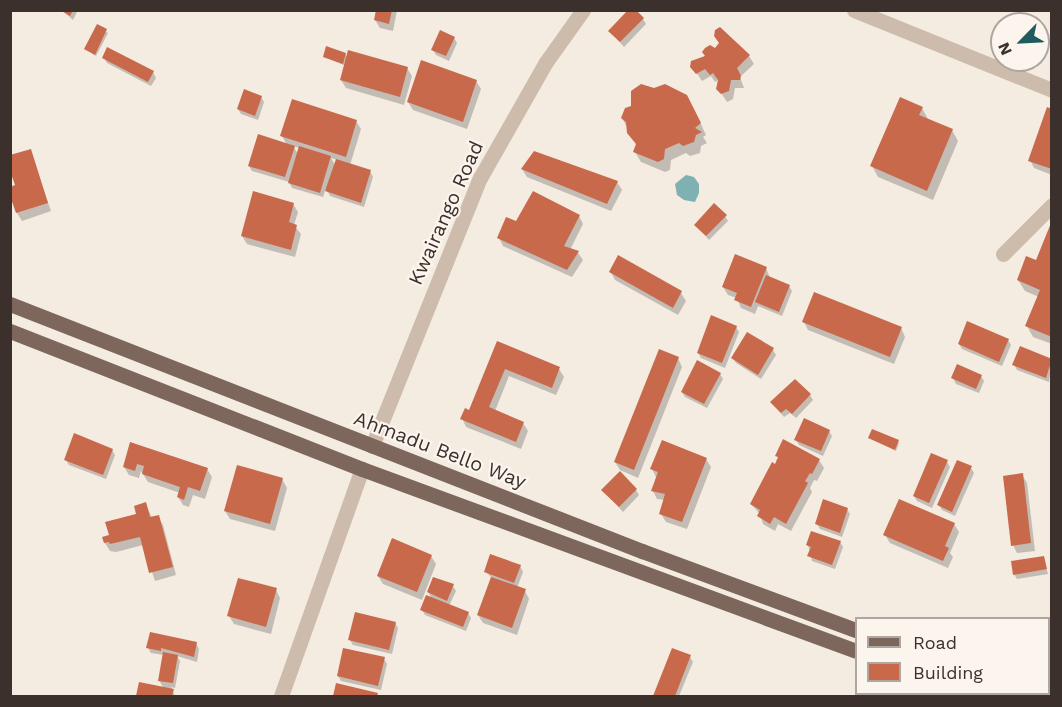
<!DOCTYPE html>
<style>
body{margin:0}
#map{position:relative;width:1062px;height:707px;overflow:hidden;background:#f4ebe1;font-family:"Work Sans",sans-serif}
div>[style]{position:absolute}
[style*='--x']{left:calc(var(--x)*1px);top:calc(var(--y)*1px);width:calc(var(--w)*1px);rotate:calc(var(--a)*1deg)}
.water>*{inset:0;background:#7fb0b2}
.shadow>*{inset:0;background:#0003}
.building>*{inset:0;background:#c8694b}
.minor>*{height:15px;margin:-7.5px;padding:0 7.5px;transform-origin:7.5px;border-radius:7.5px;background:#cdbbac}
.major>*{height:15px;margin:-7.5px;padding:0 7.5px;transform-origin:7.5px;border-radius:7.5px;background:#7d675c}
span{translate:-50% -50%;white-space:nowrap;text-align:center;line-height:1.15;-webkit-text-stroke:4.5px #fbf5ee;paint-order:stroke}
.street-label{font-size:20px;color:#3b302b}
.frame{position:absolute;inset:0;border:12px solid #3b302b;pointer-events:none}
.legend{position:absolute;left:855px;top:617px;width:195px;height:78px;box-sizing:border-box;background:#fbf5ee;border:2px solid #aea6a0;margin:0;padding:8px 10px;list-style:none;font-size:18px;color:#3b302b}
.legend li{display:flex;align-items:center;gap:12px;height:30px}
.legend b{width:30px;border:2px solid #aea6a0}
.north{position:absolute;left:990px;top:12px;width:60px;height:60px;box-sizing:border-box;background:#fbf5ee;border:2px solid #aea6a0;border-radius:50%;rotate:246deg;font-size:16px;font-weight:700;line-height:24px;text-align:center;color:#3b302b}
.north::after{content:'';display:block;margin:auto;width:21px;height:27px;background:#1f5a5e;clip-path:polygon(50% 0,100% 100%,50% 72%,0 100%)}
</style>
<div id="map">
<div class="water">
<i style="clip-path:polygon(686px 175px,694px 177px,699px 184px,699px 193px,695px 202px,684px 200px,677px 195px,675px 184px)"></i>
</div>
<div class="shadow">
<i style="clip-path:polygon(78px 10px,73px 20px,63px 11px,63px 10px)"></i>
<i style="clip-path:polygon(377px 10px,397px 10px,393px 31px,380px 28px,375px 20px)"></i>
<i style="clip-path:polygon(643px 19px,646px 24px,624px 47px,610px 31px)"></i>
<i style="clip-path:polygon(97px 26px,108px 33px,96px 56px,86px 49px)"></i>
<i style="clip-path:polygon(720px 29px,749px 56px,754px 64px,740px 77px,744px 88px,735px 88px,733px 99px,727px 102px,718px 88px,720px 79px,715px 82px,711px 76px,702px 81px,692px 66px,720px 44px)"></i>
<i style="clip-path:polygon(454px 38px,457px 43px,449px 61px,436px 55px,433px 50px)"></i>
<i style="clip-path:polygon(345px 54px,348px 58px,407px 68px,412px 76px,404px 105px,346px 88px,341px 80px,346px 66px,324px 57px)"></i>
<i style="clip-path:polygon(104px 58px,153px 72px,156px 78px,151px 86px,107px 63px)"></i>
<i style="clip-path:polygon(476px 81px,481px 89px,467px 129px,413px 110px,408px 102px)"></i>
<i style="clip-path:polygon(647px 86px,693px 107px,706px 135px,703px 137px,707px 143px,701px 146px,700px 153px,690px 156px,686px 153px,671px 160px,670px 170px,665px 172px,641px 162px,635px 152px,637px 146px,622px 118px,632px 107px,636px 88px)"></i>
<i style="clip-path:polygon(261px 97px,264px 102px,258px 120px,241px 114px,238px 109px)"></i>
<i style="clip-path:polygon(922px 108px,928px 119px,952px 130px,958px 141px,933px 200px,878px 177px,872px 166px)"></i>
<i style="clip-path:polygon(1052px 110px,1052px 175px,1034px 168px,1030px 160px)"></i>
<i style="clip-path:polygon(evenodd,356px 121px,361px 129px,350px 165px,370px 171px,373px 177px,364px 207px,330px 196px,326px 188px,323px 197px,292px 188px,289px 182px,252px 171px,249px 166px,287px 145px,282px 136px,356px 121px,293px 146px,300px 148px,298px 154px,293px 146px,356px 121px,331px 158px,337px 160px,335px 165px,331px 158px)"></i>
<i style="clip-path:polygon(30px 151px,51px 211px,22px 221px,17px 213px,17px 186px)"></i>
<i style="clip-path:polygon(522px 169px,617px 182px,622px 190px,611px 211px,527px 177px)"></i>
<i style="clip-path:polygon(293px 204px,298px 212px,294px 225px,301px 234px,295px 257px,247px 244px,242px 236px)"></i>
<i style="clip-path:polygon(579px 216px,583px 224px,570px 250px,578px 253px,583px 260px,572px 277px,503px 246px,499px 238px,517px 223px)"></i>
<i style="clip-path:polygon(725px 216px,728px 221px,709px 240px,696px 225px)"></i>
<i style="clip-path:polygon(1052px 227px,1052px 344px,1033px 337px,1027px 326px,1039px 297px,1025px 291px,1018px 280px,1037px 262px)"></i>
<i style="clip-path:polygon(619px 257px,681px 293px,686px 301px,678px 315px,615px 280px,611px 272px)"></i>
<i style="clip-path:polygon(766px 268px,770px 278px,789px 286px,792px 291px,782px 316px,758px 306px,755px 314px,741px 308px,737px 298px,728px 295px,723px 287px)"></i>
<i style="clip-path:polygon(804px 322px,901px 328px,905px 337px,894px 364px,808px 330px)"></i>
<i style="clip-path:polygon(736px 327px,739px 332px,725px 368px,701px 358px,698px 353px)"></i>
<i style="clip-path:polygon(1008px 340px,1011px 345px,1002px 366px,962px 349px,959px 344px)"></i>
<i style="clip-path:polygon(498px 343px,559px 369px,564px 377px,556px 395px,509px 376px,495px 411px,523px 423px,528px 431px,521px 449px,466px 427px,462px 418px,470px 412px)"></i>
<i style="clip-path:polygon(1020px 348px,1052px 361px,1049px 382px,1017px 370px,1014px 364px)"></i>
<i style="clip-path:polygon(773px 350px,776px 355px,761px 379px,736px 363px,733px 358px)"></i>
<i style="clip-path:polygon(678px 358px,682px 367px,638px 478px,620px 470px,615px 462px)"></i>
<i style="clip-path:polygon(720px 374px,723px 379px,707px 408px,685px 397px,682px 392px)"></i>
<i style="clip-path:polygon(981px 376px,984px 381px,979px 393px,956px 384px,953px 378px)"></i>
<i style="clip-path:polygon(810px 395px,813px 400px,796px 418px,790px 413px,784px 417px,772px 403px)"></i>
<i style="clip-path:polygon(829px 431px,832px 436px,823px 456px,799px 445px,796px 440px)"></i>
<i style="clip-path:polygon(870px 438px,897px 441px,899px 443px,896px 451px)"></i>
<i style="clip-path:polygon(131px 444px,207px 469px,212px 477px,205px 499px,193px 495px,189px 507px,183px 505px,178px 497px,180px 493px,148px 482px,141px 471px,139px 478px,129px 475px,124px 467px)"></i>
<i style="clip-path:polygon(112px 450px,115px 455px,106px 479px,69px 465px,66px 460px)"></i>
<i style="clip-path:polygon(777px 456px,819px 460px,824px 468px,817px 481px,814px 480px,810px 488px,812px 492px,791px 531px,778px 524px,775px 531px,763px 524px,760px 514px,751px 504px,779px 459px)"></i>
<i style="clip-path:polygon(706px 459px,711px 467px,687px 529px,666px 522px,661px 514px,665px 500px,657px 499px,653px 491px,656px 477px,652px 469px)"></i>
<i style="clip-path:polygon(947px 462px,950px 467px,932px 508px,917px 501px,914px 496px)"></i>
<i style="clip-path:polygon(971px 468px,974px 473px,955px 516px,942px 510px,939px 505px)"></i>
<i style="clip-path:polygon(1022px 475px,1027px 483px,1035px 551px,1017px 553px,1013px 545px)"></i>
<i style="clip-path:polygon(282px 479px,287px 488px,275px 531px,230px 519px,225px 511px)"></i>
<i style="clip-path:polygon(603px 490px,636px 490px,639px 495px,623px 512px)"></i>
<i style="clip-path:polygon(146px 504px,152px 518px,158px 517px,163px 525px,176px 575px,155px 581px,143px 545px,116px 552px,110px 551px,105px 543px,104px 538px,110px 536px,138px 516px)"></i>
<i style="clip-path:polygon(847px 509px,850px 514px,842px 537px,820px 529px,817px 524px)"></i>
<i style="clip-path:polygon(954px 524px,959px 532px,950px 553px,953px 557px,948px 568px,890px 543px,885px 535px)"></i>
<i style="clip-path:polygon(840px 542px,843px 547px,835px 569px,812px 561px,808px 545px)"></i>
<i style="clip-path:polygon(431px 556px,436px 564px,422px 600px,383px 584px,378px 576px)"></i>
<i style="clip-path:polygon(1043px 557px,1048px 574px,1017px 579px,1014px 574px)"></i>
<i style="clip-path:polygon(520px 566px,523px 572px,517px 588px,525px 591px,529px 599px,517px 635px,483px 623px,478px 615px,492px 578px,486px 572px)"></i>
<i style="clip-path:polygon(453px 586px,456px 591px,449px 606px,468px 613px,471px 618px,466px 631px,425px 615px,422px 610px,432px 599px,428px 592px)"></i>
<i style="clip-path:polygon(276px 590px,280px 598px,271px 634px,234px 624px,229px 616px)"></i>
<i style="clip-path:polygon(395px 623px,398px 628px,392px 654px,353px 645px,350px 640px)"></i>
<i style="clip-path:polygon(196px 643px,199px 649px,197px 662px,177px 656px,180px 661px,175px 688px,171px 687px,175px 696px,138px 696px,140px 684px,164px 689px,159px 680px,164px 655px,151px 653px,148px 648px)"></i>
<i style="clip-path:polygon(673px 650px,690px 657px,693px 662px,679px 696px,654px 696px)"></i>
<i style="clip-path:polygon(384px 659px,387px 664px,381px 690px,341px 681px,338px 676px)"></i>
<i style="clip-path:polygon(338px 685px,377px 694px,378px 696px,335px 696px)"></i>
</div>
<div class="building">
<i style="clip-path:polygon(60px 10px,73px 10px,70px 16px)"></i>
<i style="clip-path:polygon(376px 10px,392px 10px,389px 24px,374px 20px)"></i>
<i style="clip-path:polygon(628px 10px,636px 10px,644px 18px,620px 42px,608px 31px)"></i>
<i style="clip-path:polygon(97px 24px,107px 29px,95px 55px,84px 49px)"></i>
<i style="clip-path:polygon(720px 27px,750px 55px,737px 68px,741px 76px,740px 80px,731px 80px,729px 91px,721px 94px,716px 89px,718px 80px,713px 73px,710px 75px,705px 69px,696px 74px,690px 67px,691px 61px,705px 56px,702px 52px,705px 48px,710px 45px,715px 48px,719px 43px,714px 36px,715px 30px)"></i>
<i style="clip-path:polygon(440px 30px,455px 37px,446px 56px,431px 50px)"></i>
<i style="clip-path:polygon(326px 46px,346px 53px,343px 64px,323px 57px)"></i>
<i style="clip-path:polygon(107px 47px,154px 71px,148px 82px,102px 58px)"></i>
<i style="clip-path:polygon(348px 50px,408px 67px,400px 97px,340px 80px)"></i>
<i style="clip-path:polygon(421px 60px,477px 80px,463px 122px,407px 102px)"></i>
<i style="clip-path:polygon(641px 84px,654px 88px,665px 84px,687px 95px,701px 123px,695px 128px,702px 132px,696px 135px,694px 142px,683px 146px,679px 143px,665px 149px,664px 159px,658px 162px,633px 152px,636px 144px,627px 133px,626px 122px,621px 118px,625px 108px,631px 106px,631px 91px)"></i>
<i style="clip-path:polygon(244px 89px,262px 96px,255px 116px,237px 109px)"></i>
<i style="clip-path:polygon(900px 97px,923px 107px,919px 115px,953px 129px,927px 191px,870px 166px)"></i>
<i style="clip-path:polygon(292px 99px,357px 120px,346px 157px,280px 136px)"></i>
<i style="clip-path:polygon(1047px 107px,1052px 109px,1052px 169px,1028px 161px)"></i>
<i style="clip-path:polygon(258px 134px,295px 146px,285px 177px,248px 166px)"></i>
<i style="clip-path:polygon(299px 146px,331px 156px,320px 193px,288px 183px)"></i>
<i style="clip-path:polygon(31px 149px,48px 203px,16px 213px,10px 196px,10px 187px,15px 185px,10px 171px,10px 155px)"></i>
<i style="clip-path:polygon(534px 151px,618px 181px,607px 204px,521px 169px)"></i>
<i style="clip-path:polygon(336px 159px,371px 170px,361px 203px,325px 191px)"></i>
<i style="clip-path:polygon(253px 191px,294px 203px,289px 222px,297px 225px,291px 250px,241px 236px)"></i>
<i style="clip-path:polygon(533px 191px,580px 215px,564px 246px,579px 251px,567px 270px,497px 238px,506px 217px,516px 221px)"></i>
<i style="clip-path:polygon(714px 203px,727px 215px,706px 236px,694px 225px)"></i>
<i style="clip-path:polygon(1051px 223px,1052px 223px,1052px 337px,1025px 326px,1040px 290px,1017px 280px,1026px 256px,1036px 260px)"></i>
<i style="clip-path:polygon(735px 254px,767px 267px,751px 307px,734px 300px,737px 293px,722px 287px)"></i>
<i style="clip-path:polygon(618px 255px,682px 291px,673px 308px,609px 272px)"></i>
<i style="clip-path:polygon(766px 275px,790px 285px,779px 312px,755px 302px)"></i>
<i style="clip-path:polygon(814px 292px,902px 327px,890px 357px,802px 322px)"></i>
<i style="clip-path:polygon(711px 315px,737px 326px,722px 363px,697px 353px)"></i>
<i style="clip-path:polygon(967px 321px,1009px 339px,999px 362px,958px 344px)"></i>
<i style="clip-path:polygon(747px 332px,774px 348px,758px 375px,731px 358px)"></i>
<i style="clip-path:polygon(497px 341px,560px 367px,552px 388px,505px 369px,489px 407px,524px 422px,516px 442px,460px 419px,465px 408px,469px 410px)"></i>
<i style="clip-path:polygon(1020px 346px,1052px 359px,1046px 378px,1012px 365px)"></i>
<i style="clip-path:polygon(659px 349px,679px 357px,634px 470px,614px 462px)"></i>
<i style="clip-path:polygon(697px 360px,721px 373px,704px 404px,681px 392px)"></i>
<i style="clip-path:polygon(957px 364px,982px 375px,976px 389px,951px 378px)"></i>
<i style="clip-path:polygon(795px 379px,811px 394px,792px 414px,786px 409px,781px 413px,770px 402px)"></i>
<i style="clip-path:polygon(804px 418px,830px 430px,821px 451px,794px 440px)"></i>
<i style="clip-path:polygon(872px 429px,899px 440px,895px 450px,868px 438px)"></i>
<i style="clip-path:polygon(74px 433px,113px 449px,103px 475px,64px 460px)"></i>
<i style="clip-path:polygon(783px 439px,820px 459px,812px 474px,810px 473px,805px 481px,808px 483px,786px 524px,774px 517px,770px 524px,757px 516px,760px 510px,750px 504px,772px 462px,775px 464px,778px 457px,775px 456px)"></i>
<i style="clip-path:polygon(662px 440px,707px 458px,682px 522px,659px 514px,665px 494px,651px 491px,658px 472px,650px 469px)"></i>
<i style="clip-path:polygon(130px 442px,208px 468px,200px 491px,188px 487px,184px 500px,177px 497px,180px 487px,142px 474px,144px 466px,137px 464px,135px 471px,123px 467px)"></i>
<i style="clip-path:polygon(931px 453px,948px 460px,929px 503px,913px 496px)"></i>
<i style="clip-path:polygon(957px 460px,972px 466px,952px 512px,937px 505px)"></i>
<i style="clip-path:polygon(237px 465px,283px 478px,270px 524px,224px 511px)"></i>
<i style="clip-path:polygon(620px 471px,637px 489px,619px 507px,601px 490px)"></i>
<i style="clip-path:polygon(1023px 473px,1031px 543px,1011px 546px,1003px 476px)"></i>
<i style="clip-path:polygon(823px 499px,848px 508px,840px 533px,815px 524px)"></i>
<i style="clip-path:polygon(899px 499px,955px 523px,945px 546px,949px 548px,943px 561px,883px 535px)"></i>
<i style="clip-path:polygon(146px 502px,150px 517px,159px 515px,173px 567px,149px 573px,140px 537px,110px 544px,109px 542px,104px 543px,102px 537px,109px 535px,105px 522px,136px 514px,134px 506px)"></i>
<i style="clip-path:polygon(811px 531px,841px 541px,832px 565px,807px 556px,811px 547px,806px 545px)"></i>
<i style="clip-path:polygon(392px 538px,432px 555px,417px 592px,377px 576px)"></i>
<i style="clip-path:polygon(490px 554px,521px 565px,514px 583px,484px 572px)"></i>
<i style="clip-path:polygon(1044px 556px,1047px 569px,1013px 575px,1011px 561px)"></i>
<i style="clip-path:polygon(433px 577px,454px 584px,447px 601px,427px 592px)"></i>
<i style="clip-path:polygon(491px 577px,526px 589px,512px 628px,477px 615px)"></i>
<i style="clip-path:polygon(238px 578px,277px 588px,266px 627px,227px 616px)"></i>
<i style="clip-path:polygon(426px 595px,469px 612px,463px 627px,420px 610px)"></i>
<i style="clip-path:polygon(355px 612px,396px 622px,389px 650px,348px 640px)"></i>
<i style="clip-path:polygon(150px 632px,197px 642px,194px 657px,161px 648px,161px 651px,146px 648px)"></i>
<i style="clip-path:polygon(343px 648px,385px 657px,378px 686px,337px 676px)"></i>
<i style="clip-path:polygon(672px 648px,691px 655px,675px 696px,653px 696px)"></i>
<i style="clip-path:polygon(163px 652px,178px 655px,173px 683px,158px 681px)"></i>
<i style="clip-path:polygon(139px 682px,174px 689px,172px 696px,136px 696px)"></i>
<i style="clip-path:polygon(336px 683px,378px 693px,377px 696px,333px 696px)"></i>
</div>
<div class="minor">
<i style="--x:854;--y:10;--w:214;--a:22"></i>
<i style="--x:1003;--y:254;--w:69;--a:-45"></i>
<i style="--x:372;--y:446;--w:289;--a:-68.1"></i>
<i style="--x:480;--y:178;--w:133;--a:-60.4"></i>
<i style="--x:546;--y:62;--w:64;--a:-54.6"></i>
<i style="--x:281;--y:696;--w:241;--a:-70.4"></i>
</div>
<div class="major">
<i style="--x:10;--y:304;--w:679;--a:21.35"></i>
<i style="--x:642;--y:551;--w:228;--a:20.3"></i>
<i style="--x:10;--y:331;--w:378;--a:21.4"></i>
<i style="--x:362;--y:469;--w:526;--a:20.22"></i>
<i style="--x:968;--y:694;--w:8;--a:14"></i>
<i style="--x:1024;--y:694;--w:8;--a:14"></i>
</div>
<div class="street-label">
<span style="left:446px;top:213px;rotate:-66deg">Kwairango Road</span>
<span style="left:440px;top:450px;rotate:21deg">Ahmadu Bello Way</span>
</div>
<div class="frame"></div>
<ul class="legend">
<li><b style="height:8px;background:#7d675c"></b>Road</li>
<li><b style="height:16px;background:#c8694b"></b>Building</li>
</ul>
<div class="north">N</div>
</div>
